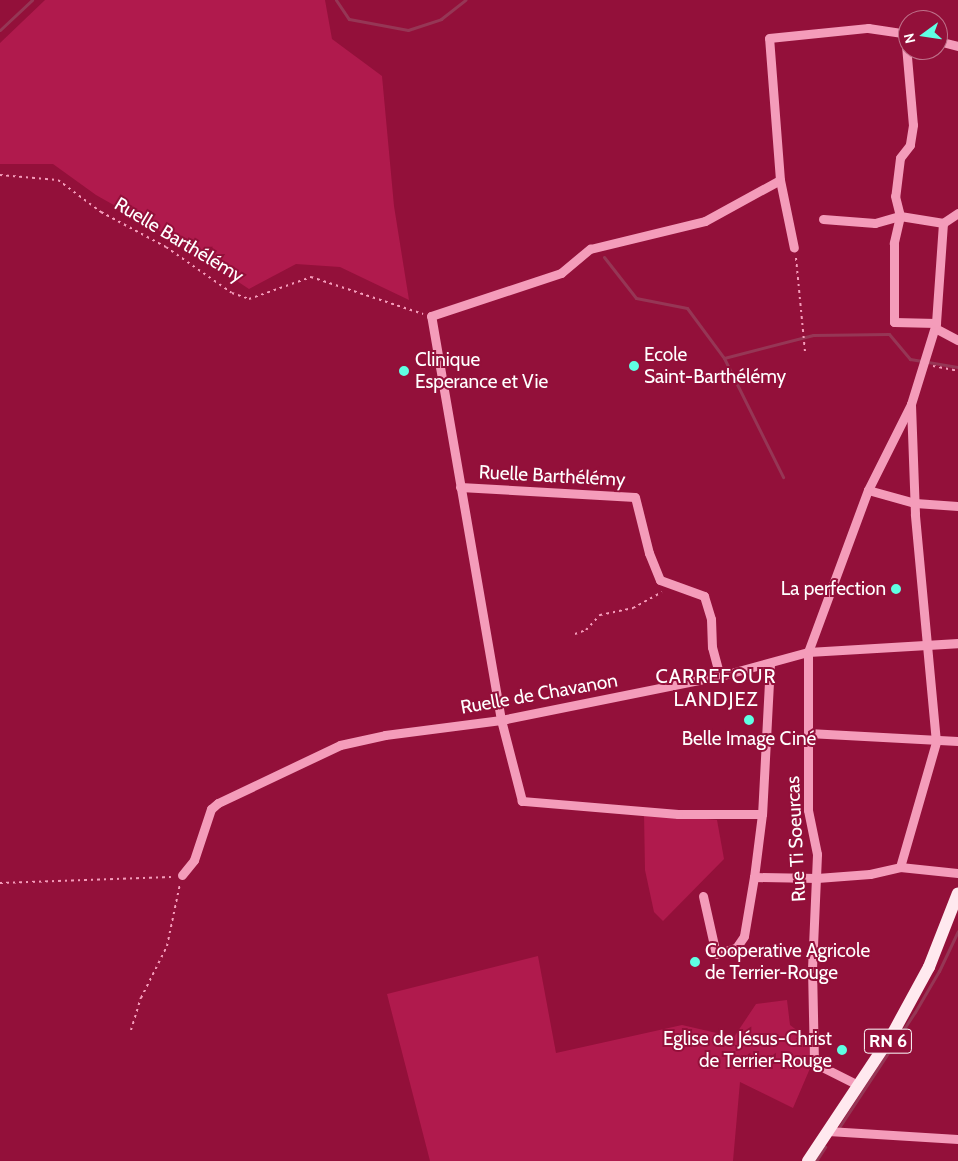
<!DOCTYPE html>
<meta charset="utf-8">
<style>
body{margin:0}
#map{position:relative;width:958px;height:1161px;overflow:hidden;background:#93103a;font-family:Cabin,sans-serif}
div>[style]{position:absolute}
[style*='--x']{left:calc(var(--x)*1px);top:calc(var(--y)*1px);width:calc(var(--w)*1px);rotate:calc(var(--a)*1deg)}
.green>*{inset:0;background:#b01a4d}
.stream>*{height:3px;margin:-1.5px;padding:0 1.5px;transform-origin:1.5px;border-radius:1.5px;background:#963655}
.path>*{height:2px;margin-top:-1px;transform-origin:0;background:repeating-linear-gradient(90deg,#f49cba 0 2.5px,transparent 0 6.5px)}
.minor>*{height:9px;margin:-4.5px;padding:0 4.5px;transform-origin:4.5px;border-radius:4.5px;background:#f49cba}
.major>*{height:12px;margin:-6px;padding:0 6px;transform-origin:6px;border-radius:6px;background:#ffe9ef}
.dots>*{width:14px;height:14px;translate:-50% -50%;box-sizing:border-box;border:2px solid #93103a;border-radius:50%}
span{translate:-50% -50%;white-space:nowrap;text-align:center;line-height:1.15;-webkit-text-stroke:4px #93103a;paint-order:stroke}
.shield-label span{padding:1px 4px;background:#93103a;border:1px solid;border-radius:4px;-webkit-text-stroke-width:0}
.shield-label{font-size:18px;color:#fff;font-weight:700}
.street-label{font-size:19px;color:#fff}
.poi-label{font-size:19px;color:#fff}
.left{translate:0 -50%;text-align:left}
.right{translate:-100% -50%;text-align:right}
.neighbourhood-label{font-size:20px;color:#fff;letter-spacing:1px}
.north{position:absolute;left:898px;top:10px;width:50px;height:50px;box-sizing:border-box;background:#93103a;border:1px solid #be7089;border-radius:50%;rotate:256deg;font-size:14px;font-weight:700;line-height:20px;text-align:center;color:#fff}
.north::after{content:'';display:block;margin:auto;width:18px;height:22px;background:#5fffe3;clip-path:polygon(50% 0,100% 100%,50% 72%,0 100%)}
</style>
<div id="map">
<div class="green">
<i style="clip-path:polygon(45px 0,325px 0,332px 39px,382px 76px,394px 206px,409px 300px,340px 267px,296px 264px,249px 289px,172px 238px,96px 195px,53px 164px,0 164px,0 43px)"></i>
<i style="clip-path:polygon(644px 813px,717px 820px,724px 859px,663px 921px,654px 912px,645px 870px)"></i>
<i style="clip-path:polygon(538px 956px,556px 1053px,682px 1025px,734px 1037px,756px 1004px,787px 1000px,790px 1025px,808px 1039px,811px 1066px,793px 1108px,740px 1082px,733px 1161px,430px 1161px,387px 994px)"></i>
</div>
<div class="stream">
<i style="--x:336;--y:0;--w:23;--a:56"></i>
<i style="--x:349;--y:19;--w:60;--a:10.6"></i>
<i style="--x:408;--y:30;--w:35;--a:-18"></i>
<i style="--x:441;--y:19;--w:31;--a:-38"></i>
<i style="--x:0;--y:30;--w:44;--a:-43.2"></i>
<i style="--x:604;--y:257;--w:52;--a:52"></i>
<i style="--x:636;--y:298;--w:52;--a:11.1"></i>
<i style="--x:687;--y:308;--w:62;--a:53.5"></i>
<i style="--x:724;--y:358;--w:133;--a:63.6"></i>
<i style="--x:724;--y:358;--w:92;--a:-14.5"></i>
<i style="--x:813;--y:335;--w:76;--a:-0.8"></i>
<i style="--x:889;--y:334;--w:33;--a:50"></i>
<i style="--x:910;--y:359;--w:49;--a:9.5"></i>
<i style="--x:840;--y:1126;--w:136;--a:-56.7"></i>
<i style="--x:915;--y:1012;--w:48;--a:-59.7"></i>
<i style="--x:939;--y:971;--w:44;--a:-64.6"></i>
<i style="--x:816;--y:1161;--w:17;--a:-57"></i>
</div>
<div class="path">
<i style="--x:0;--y:175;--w:58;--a:4.9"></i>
<i style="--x:58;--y:180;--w:54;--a:36.7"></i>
<i style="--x:101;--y:212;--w:74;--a:28.3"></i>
<i style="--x:166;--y:247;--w:80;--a:34.9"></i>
<i style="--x:232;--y:293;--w:18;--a:19"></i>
<i style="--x:249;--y:299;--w:66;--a:-19.5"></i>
<i style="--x:311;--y:277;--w:118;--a:18.3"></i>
<i style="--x:796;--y:258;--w:94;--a:84.5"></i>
<i style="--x:933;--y:366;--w:25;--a:11"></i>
<i style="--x:575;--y:634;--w:12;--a:-20"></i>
<i style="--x:586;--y:630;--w:21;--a:-47"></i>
<i style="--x:600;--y:615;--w:34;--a:-12"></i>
<i style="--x:633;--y:608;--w:33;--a:-29"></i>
<i style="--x:0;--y:883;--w:171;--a:-2"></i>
<i style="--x:131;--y:1030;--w:34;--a:-73"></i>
<i style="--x:141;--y:998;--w:58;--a:-63.4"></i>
<i style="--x:167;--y:946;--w:63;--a:-78.2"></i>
</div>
<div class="minor">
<i style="--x:905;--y:34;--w:91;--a:85"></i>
<i style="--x:913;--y:125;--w:20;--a:99"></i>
<i style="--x:910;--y:145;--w:16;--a:128"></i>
<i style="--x:900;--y:158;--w:38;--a:97"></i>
<i style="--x:895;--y:196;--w:21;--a:76"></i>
<i style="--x:900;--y:216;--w:44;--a:9.2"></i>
<i style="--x:938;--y:41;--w:21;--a:14"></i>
<i style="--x:780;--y:180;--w:69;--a:78.4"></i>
<i style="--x:823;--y:219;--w:52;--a:4.4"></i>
<i style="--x:875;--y:223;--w:26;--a:-16"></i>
<i style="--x:900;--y:216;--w:28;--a:103"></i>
<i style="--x:894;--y:243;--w:79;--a:90"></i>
<i style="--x:894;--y:322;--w:42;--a:1.4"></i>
<i style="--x:935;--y:328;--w:26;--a:28"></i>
<i style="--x:460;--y:487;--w:175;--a:3.3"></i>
<i style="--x:635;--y:497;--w:58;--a:76"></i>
<i style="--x:649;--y:553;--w:29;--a:68"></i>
<i style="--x:660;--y:580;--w:47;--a:20"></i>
<i style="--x:704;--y:596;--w:24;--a:73"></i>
<i style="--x:711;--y:619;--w:28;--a:88"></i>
<i style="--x:712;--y:647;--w:30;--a:75"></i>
<i style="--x:868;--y:490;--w:49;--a:15.5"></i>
<i style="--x:915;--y:503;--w:43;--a:4"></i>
<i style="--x:770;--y:663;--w:151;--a:93"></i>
<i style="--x:762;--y:814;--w:64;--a:97.2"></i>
<i style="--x:754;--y:877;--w:63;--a:0.9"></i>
<i style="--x:817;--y:878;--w:53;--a:-4.3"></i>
<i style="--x:870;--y:874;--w:31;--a:-13"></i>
<i style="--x:900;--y:867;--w:58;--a:5.9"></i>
<i style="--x:808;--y:733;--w:150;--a:3.1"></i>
<i style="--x:762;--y:814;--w:84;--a:180"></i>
<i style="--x:678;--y:814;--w:157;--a:-175.2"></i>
<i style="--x:522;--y:801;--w:84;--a:-104.5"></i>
<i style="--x:501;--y:720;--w:410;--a:-99.8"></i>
<i style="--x:431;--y:316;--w:137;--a:-18.3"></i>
<i style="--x:561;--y:273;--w:38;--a:-40"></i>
<i style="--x:590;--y:249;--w:118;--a:-13.7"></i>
<i style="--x:705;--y:221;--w:85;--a:-28.7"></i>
<i style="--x:780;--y:180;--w:142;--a:-94.4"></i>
<i style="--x:769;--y:38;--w:100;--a:-5.8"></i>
<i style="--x:868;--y:28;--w:40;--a:8.5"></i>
<i style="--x:900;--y:867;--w:130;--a:-73.9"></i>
<i style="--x:936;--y:742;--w:229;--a:-95.3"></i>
<i style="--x:915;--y:514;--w:110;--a:-92.1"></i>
<i style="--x:911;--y:404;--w:85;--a:-72.8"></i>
<i style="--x:936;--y:323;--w:100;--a:-86"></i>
<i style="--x:943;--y:223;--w:18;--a:-34"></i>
<i style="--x:182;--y:875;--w:19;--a:-51"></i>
<i style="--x:194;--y:860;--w:54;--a:-71.6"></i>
<i style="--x:211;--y:809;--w:9;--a:-41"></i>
<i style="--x:218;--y:803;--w:135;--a:-25.4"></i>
<i style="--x:340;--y:745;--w:46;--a:-12.5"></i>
<i style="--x:385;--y:735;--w:117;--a:-7.4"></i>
<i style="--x:501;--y:720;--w:223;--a:-11.4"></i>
<i style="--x:720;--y:676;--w:91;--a:-15.3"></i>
<i style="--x:808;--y:652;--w:150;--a:-3.4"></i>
<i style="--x:703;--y:896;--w:59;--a:77.4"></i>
<i style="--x:716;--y:954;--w:21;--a:-17"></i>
<i style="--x:736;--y:948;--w:14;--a:-56"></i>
<i style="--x:744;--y:936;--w:60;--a:-80.4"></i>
<i style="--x:858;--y:1085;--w:49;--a:-153.4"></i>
<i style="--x:814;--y:1063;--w:94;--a:-91.2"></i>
<i style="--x:812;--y:969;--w:115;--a:-87.5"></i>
<i style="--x:817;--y:854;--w:45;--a:-101.6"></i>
<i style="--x:808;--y:810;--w:158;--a:-90"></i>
<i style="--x:808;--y:652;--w:173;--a:-69.7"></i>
<i style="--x:868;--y:490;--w:96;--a:-63.4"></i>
<i style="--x:828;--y:1131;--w:130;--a:3.5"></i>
</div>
<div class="major">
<i style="--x:808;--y:1161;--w:154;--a:-56.4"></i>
<i style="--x:893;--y:1033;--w:75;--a:-61.4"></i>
<i style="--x:929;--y:967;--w:79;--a:-68.6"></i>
</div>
<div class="dots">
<i style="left:634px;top:366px;background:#5fffe3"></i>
<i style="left:404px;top:371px;background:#5fffe3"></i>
<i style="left:896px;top:589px;background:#5fffe3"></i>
<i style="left:749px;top:720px;background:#5fffe3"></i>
<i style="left:695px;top:962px;background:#5fffe3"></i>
<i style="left:842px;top:1050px;background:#5fffe3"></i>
</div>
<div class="shield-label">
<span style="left:888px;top:1041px">RN 6</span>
</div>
<div class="street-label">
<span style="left:179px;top:240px;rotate:31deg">Ruelle Barthélémy</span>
<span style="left:552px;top:476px;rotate:3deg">Ruelle Barthélémy</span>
<span style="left:539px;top:694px;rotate:-10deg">Ruelle de Chavanon</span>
<span style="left:796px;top:839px;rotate:-93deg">Rue Ti Soeurcas</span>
</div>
<div class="poi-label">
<span class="left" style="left:644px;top:366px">Ecole<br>Saint-Barthélémy</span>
<span class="left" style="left:415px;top:371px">Clinique<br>Esperance et Vie</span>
<span class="right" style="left:886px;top:589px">La perfection</span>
<span style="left:749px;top:739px">Belle Image Ciné</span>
<span class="left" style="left:705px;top:962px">Cooperative Agricole<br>de Terrier-Rouge</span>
<span class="right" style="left:832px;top:1050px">Eglise de Jésus-Christ<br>de Terrier-Rouge</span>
</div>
<div class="neighbourhood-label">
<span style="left:716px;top:688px">CARREFOUR<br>LANDJEZ</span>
</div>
<div class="north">N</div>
</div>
